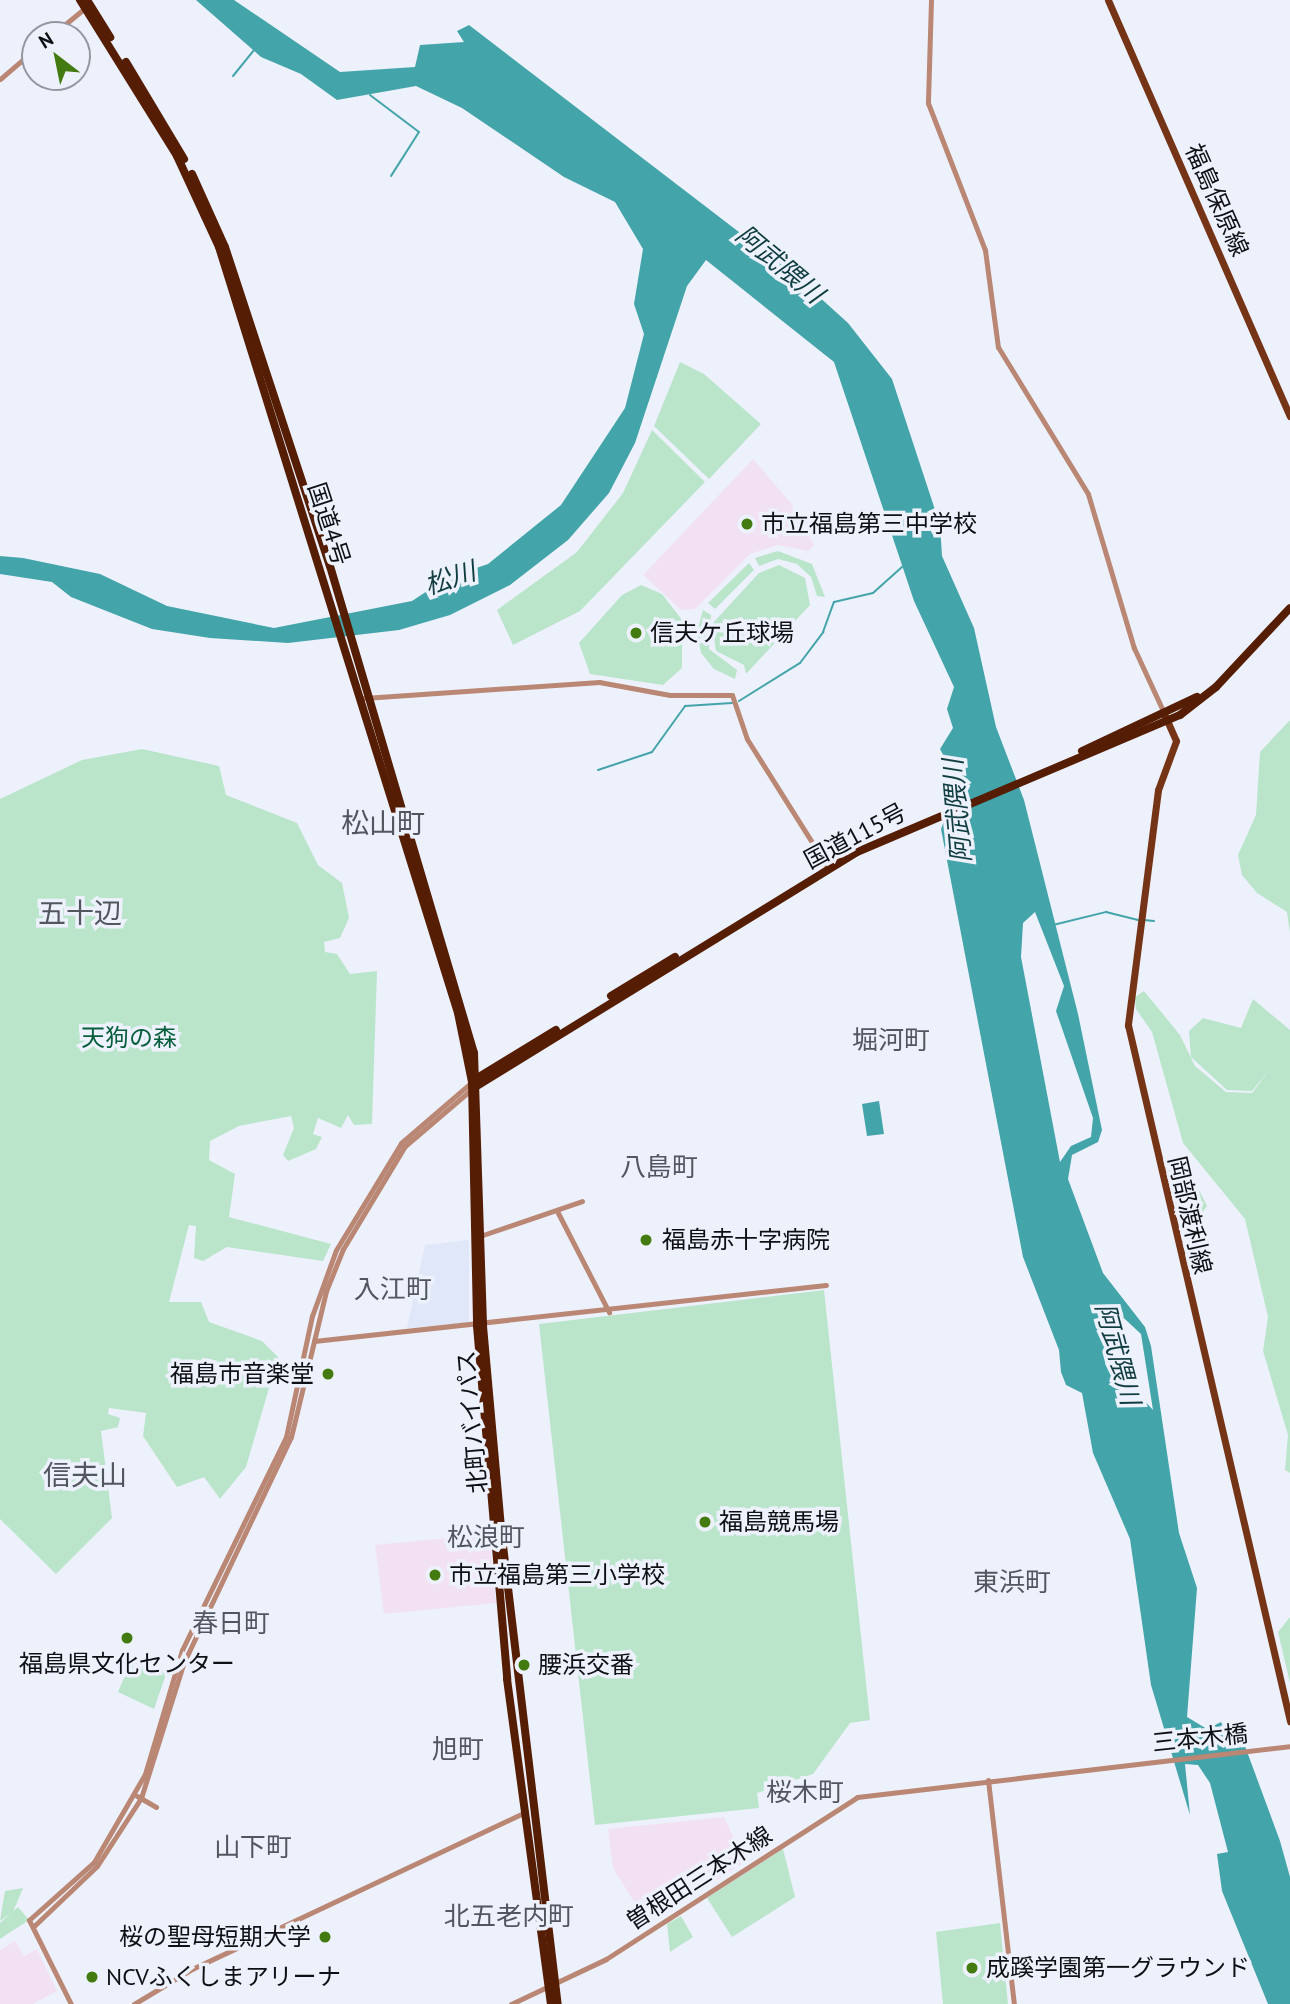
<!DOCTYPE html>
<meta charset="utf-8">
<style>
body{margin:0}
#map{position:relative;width:1290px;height:2004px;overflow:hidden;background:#edf1fc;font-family:"PT Sans","Noto Sans JP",sans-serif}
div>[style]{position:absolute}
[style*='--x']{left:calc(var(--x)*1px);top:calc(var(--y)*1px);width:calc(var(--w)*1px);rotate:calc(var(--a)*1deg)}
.built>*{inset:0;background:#e0e7f9}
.education>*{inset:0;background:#f2e1f3}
.green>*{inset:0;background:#bae5cb}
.water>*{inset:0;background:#43a4aa}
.stream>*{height:2px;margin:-1px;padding:0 1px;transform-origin:1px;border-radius:1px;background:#43a4aa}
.minor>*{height:5px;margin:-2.5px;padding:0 2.5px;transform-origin:2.5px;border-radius:2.5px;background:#b98774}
.major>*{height:7px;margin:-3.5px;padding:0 3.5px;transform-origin:3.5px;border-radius:3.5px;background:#763417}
.highway>*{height:8px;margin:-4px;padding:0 4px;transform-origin:4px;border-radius:4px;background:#551d03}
.dots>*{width:19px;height:19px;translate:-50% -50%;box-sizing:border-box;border:4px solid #edf1fc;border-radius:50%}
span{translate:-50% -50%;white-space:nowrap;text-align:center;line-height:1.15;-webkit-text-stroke:7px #edf1fc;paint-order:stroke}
.street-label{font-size:24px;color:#0e1013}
.poi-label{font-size:24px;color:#0e1013}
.left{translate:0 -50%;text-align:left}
.right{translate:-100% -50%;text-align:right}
.park-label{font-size:24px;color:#065e3a}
.water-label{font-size:26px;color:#103d40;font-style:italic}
.neighbourhood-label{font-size:26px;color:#52565f}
.quarter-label{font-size:28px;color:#52565f}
.north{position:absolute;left:21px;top:21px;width:70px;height:70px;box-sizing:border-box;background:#edf1fc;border:2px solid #94979f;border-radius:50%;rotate:328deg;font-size:19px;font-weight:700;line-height:28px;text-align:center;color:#0e1013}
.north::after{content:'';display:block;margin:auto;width:24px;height:32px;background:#437b11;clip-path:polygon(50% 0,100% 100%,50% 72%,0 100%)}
</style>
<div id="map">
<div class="built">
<i style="clip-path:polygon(469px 1240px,469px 1323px,407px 1328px,425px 1245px)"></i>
</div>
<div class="education">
<i style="clip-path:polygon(753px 459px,791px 503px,814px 545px,809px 551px,778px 545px,750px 554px,695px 609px,681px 610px,643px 575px)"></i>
<i style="clip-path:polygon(489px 1534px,496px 1603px,384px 1614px,375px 1545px)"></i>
<i style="clip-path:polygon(724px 1817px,745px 1862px,648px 1924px,613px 1868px,608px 1829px)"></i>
<i style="clip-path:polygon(15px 1941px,24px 1956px,37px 1949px,57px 1991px,33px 2004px,0 2004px,0 1950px)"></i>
</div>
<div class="green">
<i style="clip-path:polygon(680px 362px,704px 374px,761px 424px,709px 479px,654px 426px)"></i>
<i style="clip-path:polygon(652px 430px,705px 482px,580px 611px,513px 645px,497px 610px,577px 552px,623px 493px)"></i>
<i style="clip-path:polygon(778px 551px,812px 564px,825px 597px,817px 596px,811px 577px,797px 564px,778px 559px,759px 566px,755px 558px)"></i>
<i style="clip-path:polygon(749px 563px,754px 570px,715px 609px,708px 603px)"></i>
<i style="clip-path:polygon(779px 565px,805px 578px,810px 605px,746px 674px,744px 665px,716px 651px,712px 624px,759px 573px)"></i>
<i style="clip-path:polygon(641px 585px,662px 594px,682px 620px,682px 668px,663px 685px,590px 674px,579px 643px,622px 595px)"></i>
<i style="clip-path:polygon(703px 610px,711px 615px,709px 649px,737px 670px,735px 679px,714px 669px,701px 653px,697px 633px)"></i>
<i style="clip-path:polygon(1290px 720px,1290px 933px,1287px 912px,1257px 893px,1242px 875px,1238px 855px,1256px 815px,1260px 752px)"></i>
<i style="clip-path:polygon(142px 749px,219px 766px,226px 795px,297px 823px,318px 865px,342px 883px,349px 918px,340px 938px,324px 942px,325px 952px,337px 954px,350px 974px,377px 971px,372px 1124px,354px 1125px,348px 1115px,341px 1128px,318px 1118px,313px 1134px,322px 1137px,316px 1149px,288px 1161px,283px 1155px,294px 1128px,291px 1116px,239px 1126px,210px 1141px,209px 1160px,235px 1174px,229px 1217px,331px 1244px,323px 1261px,227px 1247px,203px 1261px,194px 1258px,196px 1226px,189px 1225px,169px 1302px,201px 1302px,209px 1322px,262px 1341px,278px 1357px,246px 1467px,220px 1499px,204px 1477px,177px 1487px,143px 1436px,146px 1413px,109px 1408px,108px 1414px,120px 1418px,118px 1427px,101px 1431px,112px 1518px,56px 1574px,0 1519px,0 799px,82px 760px)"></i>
<i style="clip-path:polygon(1144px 991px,1180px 1035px,1195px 1066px,1226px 1092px,1252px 1093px,1270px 1069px,1252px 1091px,1227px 1090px,1191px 1057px,1189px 1031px,1203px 1018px,1241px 1028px,1253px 999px,1290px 1030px,1290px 1473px,1285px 1470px,1288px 1435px,1263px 1351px,1268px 1317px,1245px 1219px,1183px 1143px,1152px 1032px,1136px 1009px,1135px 997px)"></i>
<i style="clip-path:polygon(1174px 1158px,1188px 1168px,1207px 1206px,1201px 1214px,1183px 1218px,1178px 1212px,1167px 1162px)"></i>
<i style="clip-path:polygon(824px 1290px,870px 1720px,850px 1723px,813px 1774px,757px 1793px,759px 1808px,595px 1825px,539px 1324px)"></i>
<i style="clip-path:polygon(1290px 1617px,1290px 1683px,1278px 1632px)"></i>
<i style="clip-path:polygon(134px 1655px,162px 1667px,165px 1677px,154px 1709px,118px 1692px)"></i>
<i style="clip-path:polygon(783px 1849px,795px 1897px,732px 1937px,707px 1898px)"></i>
<i style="clip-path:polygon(23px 1888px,13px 1912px,0 1921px,5px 1891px)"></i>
<i style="clip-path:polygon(18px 1907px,29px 1920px,0 1939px,0 1923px)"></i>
<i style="clip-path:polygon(681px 1916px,693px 1937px,670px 1952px,667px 1924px)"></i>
<i style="clip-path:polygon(1000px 1923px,1008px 2004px,943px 2004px,936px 1932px)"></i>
</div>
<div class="water">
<i style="clip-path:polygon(evenodd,196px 0,234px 0,340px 72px,415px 67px,420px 45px,464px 42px,457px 31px,469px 25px,795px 275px,848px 323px,892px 379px,940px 525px,942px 556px,974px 628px,996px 727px,1024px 800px,1078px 1014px,1102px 1130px,1098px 1142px,1072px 1155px,1068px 1179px,1103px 1273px,1145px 1327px,1151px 1346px,1179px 1533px,1197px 1588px,1187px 1717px,1207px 1729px,1221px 1722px,1231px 1744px,1242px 1738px,1280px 1841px,1290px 1877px,1290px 2004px,1268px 2004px,1222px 1891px,1217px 1854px,1228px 1852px,1210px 1783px,1198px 1765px,1185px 1764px,1190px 1815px,1151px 1685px,1130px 1539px,1093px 1453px,1082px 1393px,1066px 1385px,1061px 1372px,1059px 1350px,1023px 1257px,941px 829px,958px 783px,940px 749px,953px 728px,947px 709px,954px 687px,914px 601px,834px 362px,706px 260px,687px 286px,635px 443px,609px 493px,568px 540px,510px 585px,450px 615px,399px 630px,288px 643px,210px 638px,152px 629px,71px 597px,52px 582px,0 574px,0 556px,23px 558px,100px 574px,167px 606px,274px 628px,412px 601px,447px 578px,488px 564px,561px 505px,625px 408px,644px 334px,634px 304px,643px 249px,615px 202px,564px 177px,462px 108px,416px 86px,337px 100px,301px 74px,261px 57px,196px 0,1035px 912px,1064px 986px,1056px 1011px,1093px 1118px,1091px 1137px,1071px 1146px,1060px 1162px,1021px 957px,1023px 923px,1035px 912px,196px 0,1113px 1308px,1141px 1334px,1153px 1410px,1107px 1360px,1113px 1308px)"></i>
<i style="clip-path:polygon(879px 1101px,884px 1134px,867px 1136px,862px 1104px)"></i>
</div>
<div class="stream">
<i style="--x:233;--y:76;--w:33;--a:-51"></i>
<i style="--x:370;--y:95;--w:61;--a:37.1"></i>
<i style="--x:419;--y:132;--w:52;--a:122.5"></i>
<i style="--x:739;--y:701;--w:72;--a:-31.9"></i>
<i style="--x:800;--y:663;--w:39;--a:-53"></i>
<i style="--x:823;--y:632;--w:32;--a:-70"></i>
<i style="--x:834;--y:602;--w:40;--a:-13"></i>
<i style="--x:873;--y:593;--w:39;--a:-42"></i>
<i style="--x:598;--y:770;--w:57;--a:-18.4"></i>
<i style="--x:652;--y:752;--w:57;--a:-54.3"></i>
<i style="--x:685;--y:706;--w:47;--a:-3.7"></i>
<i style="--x:1144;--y:920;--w:10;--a:6"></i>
<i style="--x:1053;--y:925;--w:55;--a:-13.8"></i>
<i style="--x:1106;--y:912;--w:34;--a:14"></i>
</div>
<div class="minor">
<i style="--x:931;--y:0;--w:103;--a:91.7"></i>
<i style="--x:928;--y:103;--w:158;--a:68.8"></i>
<i style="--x:985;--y:250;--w:98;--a:82.4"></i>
<i style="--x:998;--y:347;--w:172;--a:58.5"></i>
<i style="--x:1088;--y:494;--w:161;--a:73.4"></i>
<i style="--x:1134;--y:648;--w:72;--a:65.2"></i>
<i style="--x:52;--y:35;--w:43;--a:-39.3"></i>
<i style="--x:0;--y:79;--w:46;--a:-40.6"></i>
<i style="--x:364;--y:698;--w:236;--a:-3.9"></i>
<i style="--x:599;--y:682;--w:72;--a:10.4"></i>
<i style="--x:670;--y:695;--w:62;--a:0"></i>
<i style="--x:732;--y:695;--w:46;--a:71.2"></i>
<i style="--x:747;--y:739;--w:154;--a:57.8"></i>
<i style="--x:557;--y:1211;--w:114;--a:62.8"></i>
<i style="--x:477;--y:1237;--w:111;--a:-18.9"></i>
<i style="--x:314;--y:1341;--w:515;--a:-6.24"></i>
<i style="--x:988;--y:1780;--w:226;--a:83.4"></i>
<i style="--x:137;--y:1796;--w:22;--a:30"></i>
<i style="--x:34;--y:1926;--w:87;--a:-43.6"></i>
<i style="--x:97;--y:1866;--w:81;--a:-57.1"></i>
<i style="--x:141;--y:1798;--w:143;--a:-72.5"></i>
<i style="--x:184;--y:1662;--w:249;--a:-64.6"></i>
<i style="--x:291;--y:1437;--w:150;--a:-76.5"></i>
<i style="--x:326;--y:1291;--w:45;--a:-68"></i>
<i style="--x:343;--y:1249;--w:120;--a:-59"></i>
<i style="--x:405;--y:1146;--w:88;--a:-40.4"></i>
<i style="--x:71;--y:2004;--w:94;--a:-116.6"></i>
<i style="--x:29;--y:1920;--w:87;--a:-41.7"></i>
<i style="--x:94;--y:1862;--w:102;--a:-59.9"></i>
<i style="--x:145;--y:1774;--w:129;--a:-73.4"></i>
<i style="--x:182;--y:1650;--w:237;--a:-64"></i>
<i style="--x:286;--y:1437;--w:124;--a:-77.9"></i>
<i style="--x:312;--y:1316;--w:70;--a:-70"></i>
<i style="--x:336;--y:1250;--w:125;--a:-58.7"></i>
<i style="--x:401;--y:1143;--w:94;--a:-40.7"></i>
<i style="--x:134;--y:2004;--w:68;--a:-31.1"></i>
<i style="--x:192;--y:1969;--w:368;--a:-25.2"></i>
<i style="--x:511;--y:2004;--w:105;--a:-25.3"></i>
<i style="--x:606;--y:1959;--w:299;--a:-32.8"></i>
<i style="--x:857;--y:1797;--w:436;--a:-6.7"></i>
</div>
<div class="major">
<i style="--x:1108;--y:0;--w:454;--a:66.4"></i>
<i style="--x:1165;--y:716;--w:27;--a:66"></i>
<i style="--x:1176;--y:741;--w:52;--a:110.2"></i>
<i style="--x:1158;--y:790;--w:237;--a:97.3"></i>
<i style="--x:1128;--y:1025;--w:715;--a:76.9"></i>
</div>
<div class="highway">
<i style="--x:80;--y:0;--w:184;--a:58.1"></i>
<i style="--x:177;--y:156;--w:100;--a:65.2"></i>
<i style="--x:219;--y:247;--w:802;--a:72.67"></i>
<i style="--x:458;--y:1013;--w:70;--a:78.5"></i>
<i style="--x:472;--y:1082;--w:244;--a:88.8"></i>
<i style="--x:477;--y:1326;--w:354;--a:85.1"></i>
<i style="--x:507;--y:1679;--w:328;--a:82.3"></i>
<i style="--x:87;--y:0;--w:44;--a:58.1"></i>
<i style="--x:126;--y:62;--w:113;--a:59.1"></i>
<i style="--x:192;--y:174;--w:80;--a:65.7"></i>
<i style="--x:225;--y:247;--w:336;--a:71.8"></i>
<i style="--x:330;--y:566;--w:508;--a:73.53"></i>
<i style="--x:474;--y:1053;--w:273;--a:88.1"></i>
<i style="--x:483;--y:1326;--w:204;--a:84.9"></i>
<i style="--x:501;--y:1529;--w:478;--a:83.2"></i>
<i style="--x:1082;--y:751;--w:127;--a:-25.2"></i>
<i style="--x:611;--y:996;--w:75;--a:-31.4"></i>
<i style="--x:474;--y:1080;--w:96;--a:-31.4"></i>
<i style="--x:475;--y:1087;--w:448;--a:-31.6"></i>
<i style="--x:857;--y:852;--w:351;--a:-23"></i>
<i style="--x:1180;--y:715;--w:46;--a:-37.9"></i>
<i style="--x:1216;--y:687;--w:108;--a:-46.9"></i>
</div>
<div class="dots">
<i style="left:747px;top:524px;background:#437b11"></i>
<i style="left:636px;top:633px;background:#437b11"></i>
<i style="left:646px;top:1240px;background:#437b11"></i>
<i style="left:328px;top:1374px;background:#437b11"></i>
<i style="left:705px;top:1522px;background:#437b11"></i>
<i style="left:435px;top:1575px;background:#437b11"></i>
<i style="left:127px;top:1638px;background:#437b11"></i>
<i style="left:524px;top:1665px;background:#437b11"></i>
<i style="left:325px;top:1937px;background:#437b11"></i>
<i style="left:972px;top:1968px;background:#437b11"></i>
<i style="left:92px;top:1977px;background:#437b11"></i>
</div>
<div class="street-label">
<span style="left:1217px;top:200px;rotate:66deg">福島保原線</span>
<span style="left:329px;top:524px;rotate:72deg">国道4号</span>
<span style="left:855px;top:836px;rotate:-28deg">国道115号</span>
<span style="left:1190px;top:1215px;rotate:77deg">岡部渡利線</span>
<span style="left:472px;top:1422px;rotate:-95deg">北町バイパス</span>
<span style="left:1200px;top:1738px;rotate:-6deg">三本木橋</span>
<span style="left:699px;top:1878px;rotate:-33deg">曽根田三本木線</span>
</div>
<div class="poi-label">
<span class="left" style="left:761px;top:524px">市立福島第三中学校</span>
<span class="left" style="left:650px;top:633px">信夫ケ丘球場</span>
<span class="left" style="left:662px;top:1240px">福島赤十字病院</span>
<span class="right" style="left:314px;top:1374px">福島市音楽堂</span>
<span class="left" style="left:719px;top:1522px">福島競馬場</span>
<span class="left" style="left:449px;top:1575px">市立福島第三小学校</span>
<span style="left:127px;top:1664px">福島県文化センター</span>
<span class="left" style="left:538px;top:1665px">腰浜交番</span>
<span class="right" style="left:311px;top:1937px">桜の聖母短期大学</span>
<span class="left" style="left:986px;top:1968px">成蹊学園第一グラウンド</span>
<span class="left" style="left:106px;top:1977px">NCVふくしまアリーナ</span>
</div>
<div class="park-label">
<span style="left:129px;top:1038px">天狗の森</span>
</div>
<div class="water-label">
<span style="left:780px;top:264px;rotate:40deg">阿武隈川</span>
<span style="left:450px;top:578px;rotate:-18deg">松川</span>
<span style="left:957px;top:811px;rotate:-95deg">阿武隈川</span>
<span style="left:1118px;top:1354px;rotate:75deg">阿武隈川</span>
</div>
<div class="neighbourhood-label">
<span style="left:891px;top:1040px">堀河町</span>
<span style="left:659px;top:1167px">八島町</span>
<span style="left:393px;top:1289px">入江町</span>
<span style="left:486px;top:1537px">松浪町</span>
<span style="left:1012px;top:1582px">東浜町</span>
<span style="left:231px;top:1623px">春日町</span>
<span style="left:458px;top:1749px">旭町</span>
<span style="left:805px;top:1792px">桜木町</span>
<span style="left:253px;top:1847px">山下町</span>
<span style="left:509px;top:1916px">北五老内町</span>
</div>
<div class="quarter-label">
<span style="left:383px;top:823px">松山町</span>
<span style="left:80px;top:913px">五十辺</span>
<span style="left:85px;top:1475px">信夫山</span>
</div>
<div class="north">N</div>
</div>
